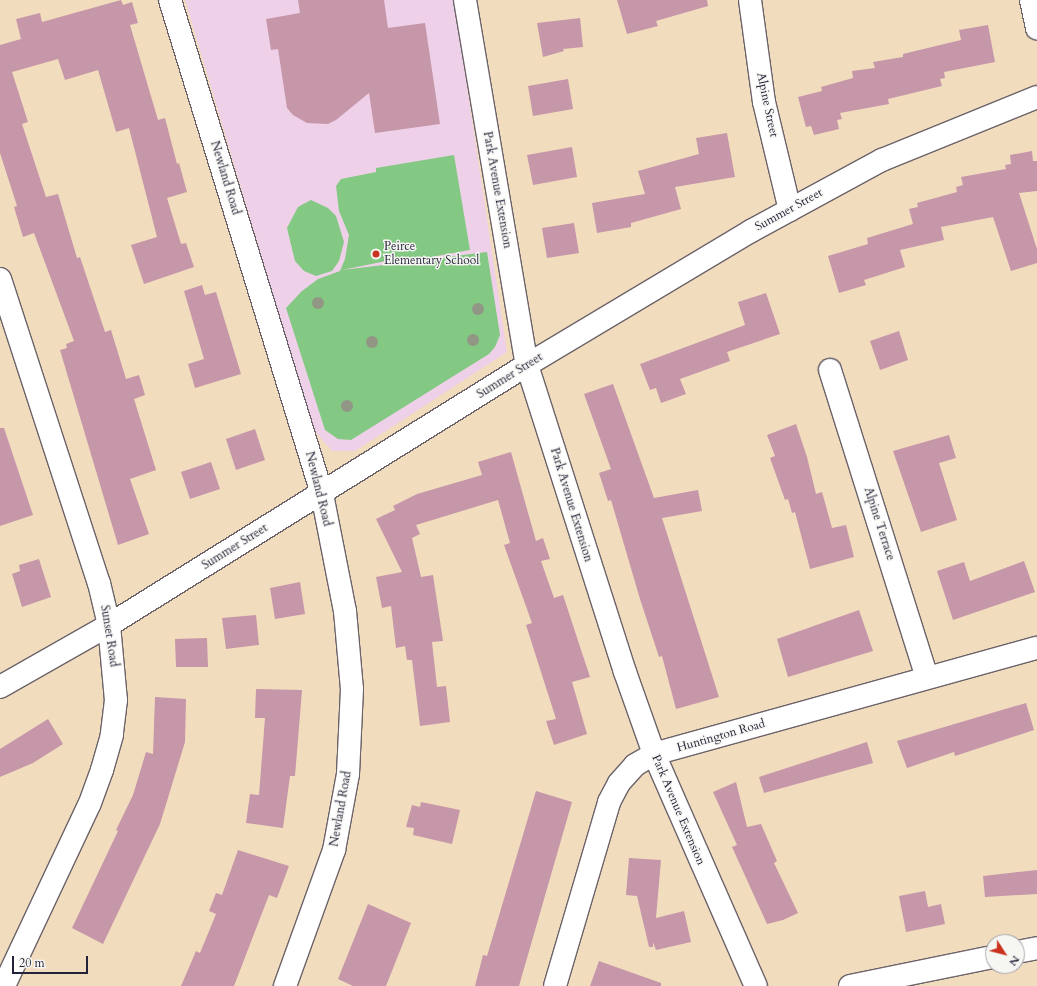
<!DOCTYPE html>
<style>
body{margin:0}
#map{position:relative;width:1037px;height:986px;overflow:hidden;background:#f2dcbe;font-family:Cardo,serif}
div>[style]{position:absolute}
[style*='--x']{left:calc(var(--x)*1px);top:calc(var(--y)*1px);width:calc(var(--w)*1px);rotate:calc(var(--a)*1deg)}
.built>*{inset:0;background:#eed0e8}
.green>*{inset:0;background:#84c983}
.building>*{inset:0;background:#c696a9}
.roads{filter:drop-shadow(1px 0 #6b6369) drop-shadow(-1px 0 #6b6369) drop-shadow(0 1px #6b6369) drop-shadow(0 -1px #6b6369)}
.minor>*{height:22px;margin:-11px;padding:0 11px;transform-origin:11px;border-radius:11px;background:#fff}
.major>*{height:22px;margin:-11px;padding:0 11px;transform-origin:11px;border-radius:11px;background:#fff}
.trees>*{width:12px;height:12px;margin:-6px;border-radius:50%;background:#929684}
.dots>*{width:11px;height:11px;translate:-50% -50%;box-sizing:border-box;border:2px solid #f6f6f2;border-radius:50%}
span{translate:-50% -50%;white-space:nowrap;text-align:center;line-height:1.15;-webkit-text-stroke:3px #f6f6f2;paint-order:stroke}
.street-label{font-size:12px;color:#22223b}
.poi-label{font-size:12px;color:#22223b}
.left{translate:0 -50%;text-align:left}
.north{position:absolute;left:985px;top:934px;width:40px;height:40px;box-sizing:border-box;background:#f6f6f2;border:1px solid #a1a1a9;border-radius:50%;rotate:126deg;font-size:11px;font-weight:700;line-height:16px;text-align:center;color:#22223b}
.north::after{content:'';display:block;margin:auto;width:14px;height:18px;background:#c8321e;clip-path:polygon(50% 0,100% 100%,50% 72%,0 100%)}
.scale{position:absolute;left:12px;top:956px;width:76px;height:18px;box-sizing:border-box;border:2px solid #22223b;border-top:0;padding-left:5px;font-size:12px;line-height:14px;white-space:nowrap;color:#22223b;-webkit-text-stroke:3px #f6f6f2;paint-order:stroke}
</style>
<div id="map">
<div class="built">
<i style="clip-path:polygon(185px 0,454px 0,507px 352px,355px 451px,332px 451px,313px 429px)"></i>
</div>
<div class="green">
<i style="clip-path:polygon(evenodd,454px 155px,470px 250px,398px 263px,487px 252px,500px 335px,495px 347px,489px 354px,351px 440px,338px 439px,325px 430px,286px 308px,302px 291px,318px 279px,340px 271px,345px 259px,349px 235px,339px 211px,336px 186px,341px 179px,376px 172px,376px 168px,454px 155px,391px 260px,392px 264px,342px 270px,391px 260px)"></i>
<i style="clip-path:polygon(311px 200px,328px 208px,336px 216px,344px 242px,339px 261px,332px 271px,316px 276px,304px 271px,295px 261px,287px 228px,298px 207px)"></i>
</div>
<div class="building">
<i style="clip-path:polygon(121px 0,123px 5px,132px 2px,138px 23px,130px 25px,158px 120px,165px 118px,177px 164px,179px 163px,187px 192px,167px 198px,181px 244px,186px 243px,194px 267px,144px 284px,131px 245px,157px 237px,129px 128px,116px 132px,98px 70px,65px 80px,58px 59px,12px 72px,28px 122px,22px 124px,46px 197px,58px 194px,77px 258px,80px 257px,105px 332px,111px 330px,126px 379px,139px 375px,145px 395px,134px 399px,156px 470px,130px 479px,149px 534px,118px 545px,60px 350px,67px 348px,66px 344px,74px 341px,34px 233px,23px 237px,14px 207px,17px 206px,0 153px,0 45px,21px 39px,16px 19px,40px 13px,42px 22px)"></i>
<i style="clip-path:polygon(298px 0,384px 0,388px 28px,425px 23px,440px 124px,375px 133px,369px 93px,336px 120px,328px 124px,307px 123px,293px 115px,287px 108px,278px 49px,271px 50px,266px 19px,300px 13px)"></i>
<i style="clip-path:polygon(617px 0,707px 0,708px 6px,656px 21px,658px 26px,627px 34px)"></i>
<i style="clip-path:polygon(580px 18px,583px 47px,563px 49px,564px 51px,543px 57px,537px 23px)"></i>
<i style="clip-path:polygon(988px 25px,995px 62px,944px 72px,945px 78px,940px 79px,942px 86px,888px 99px,889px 104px,840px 113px,842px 119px,837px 120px,839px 129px,814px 135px,811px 126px,806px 127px,798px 97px,822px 91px,821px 87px,853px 78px,852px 71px,875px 68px,873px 62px,903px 57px,903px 54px,961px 40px,959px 30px)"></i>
<i style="clip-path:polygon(568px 79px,573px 109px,533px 116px,528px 86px)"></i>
<i style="clip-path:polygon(727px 133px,735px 177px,675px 187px,681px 209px,631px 223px,631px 227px,597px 233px,592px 203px,645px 194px,638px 171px,699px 154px,696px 138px)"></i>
<i style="clip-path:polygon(572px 147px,577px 177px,533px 185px,527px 155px)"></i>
<i style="clip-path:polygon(1032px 151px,1033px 161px,1037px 161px,1037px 191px,1019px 193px,1037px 249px,1037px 263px,1011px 271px,993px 217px,941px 227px,944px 240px,900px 250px,905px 267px,864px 280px,866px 285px,839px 293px,828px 256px,868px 244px,867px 238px,913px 224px,909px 209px,918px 207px,917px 203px,957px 192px,956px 187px,963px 185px,961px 177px,1006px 169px,1005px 165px,1011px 164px,1010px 155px)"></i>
<i style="clip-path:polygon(574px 223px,579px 253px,547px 258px,542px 228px)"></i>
<i style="clip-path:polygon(202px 285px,205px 295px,216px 292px,241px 374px,195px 388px,188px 364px,204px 359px,184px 291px)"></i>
<i style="clip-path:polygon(766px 293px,780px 334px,727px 352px,730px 361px,680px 379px,686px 394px,661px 403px,656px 388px,650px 390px,640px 364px,745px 325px,738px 302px)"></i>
<i style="clip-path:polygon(899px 331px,908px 360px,880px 370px,870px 341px)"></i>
<i style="clip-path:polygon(613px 384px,654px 498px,698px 490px,702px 511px,662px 518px,719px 697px,676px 709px,662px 656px,659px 657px,640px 599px,611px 500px,608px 501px,599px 473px,611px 469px,584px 394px)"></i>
<i style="clip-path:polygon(796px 424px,807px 457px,816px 494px,822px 492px,832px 528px,846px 525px,854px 557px,810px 569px,795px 512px,792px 513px,788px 499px,785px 500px,770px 458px,775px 456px,767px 435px)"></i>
<i style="clip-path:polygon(0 428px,4px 428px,33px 515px,0 526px)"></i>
<i style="clip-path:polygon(255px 429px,265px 460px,236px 470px,226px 439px)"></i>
<i style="clip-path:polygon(949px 435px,956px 458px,939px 463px,957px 520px,921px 532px,893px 451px)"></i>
<i style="clip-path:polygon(511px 452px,536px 541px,543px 538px,550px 559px,541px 561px,554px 598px,563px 595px,590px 677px,572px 682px,587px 734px,554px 745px,546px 721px,556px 719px,526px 625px,532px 623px,504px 545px,510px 543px,498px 500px,416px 525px,420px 534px,412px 538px,421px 577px,433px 575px,443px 641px,432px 642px,437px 687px,446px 686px,450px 722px,420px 726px,412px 660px,407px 660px,405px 646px,396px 648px,391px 606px,382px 608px,376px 577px,402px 572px,376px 519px,395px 510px,393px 506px,417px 494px,482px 475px,478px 462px)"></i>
<i style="clip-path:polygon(211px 462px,220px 489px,190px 499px,181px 472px)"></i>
<i style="clip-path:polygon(39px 559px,51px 597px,22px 607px,12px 574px,20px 571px,19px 565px)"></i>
<i style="clip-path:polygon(1024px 561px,1035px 592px,953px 620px,937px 571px,964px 562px,970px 581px)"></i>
<i style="clip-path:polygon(300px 582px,305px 614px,275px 619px,270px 588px)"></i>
<i style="clip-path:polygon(859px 610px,873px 651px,788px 677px,777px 639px)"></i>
<i style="clip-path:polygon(256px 615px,259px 645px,226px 649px,222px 618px)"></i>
<i style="clip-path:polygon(207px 638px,208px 667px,176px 667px,175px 639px)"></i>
<i style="clip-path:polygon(256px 689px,302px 690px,295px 776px,290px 776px,283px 828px,246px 823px,250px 794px,259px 795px,265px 718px,255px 718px)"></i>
<i style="clip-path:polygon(155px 697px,186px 699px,185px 742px,160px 824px,103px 944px,72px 928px,118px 831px,116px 830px,133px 795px,146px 752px,153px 754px)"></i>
<i style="clip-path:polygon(1026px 703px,1034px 730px,955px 756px,954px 752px,907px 768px,897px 741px)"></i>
<i style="clip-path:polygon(48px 719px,63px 744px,33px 763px,0 777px,0 749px)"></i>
<i style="clip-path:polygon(867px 742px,873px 763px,764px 793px,759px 777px)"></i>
<i style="clip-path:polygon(736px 782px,747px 827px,761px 824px,777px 861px,774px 863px,798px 913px,783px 920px,767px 924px,732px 847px,737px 845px,713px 792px)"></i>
<i style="clip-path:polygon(536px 791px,572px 802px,519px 986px,475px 986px,483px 955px,487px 956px)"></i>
<i style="clip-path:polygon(421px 802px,460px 810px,452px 844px,413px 835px,414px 828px,406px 827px,412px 805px,420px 807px)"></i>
<i style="clip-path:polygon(238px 850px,289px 866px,277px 898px,269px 895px,234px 986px,181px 986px,196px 951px,200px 953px,216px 914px,209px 911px,216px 893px,222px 895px)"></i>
<i style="clip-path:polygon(629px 858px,661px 860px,656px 918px,684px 911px,691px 942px,656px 950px,653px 942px,653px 947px,649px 947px,637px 896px,626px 895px)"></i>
<i style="clip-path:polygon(1037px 870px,1037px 894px,985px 897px,983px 876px)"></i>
<i style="clip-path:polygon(925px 891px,928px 907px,941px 904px,945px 924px,906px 932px,899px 896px)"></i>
<i style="clip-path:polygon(368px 904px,411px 923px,386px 986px,353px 986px,338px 979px)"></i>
<i style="clip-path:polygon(599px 961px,661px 983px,661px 986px,590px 986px)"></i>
</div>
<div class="roads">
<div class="minor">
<i style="--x:170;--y:0;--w:517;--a:72.9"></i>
<i style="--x:322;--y:494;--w:119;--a:78.9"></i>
<i style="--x:345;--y:611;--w:78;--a:84.9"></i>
<i style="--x:352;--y:689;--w:85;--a:92.7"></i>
<i style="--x:348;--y:774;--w:77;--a:100.4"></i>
<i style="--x:334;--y:850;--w:145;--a:109.8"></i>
<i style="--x:750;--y:0;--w:103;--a:82.2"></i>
<i style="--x:764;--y:102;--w:111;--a:76.5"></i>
<i style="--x:1031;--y:0;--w:29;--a:78"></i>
<i style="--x:0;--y:279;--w:320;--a:72"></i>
<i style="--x:99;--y:583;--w:43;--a:76.6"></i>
<i style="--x:109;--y:625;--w:75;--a:84.7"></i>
<i style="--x:116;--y:700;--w:35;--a:97"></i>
<i style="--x:112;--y:735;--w:36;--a:106"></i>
<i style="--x:102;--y:770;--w:37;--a:110"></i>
<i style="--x:89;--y:805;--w:200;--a:115.2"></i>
<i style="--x:830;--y:370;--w:322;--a:72.5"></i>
<i style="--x:1017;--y:952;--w:20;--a:-11"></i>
<i style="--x:555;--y:986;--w:192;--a:-73.6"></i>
<i style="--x:609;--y:802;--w:21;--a:-62"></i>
<i style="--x:619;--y:783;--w:24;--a:-48"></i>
<i style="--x:635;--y:765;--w:22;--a:-30"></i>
<i style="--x:654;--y:754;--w:397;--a:-15.5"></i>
<i style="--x:850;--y:986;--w:146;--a:-11.5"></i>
</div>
<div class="major">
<i style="--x:465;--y:0;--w:370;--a:80.4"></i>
<i style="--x:527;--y:365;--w:322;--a:72.3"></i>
<i style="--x:625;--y:672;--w:87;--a:70.5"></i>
<i style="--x:654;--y:754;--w:253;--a:66.3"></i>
<i style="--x:0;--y:687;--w:125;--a:-29.6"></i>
<i style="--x:109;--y:625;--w:492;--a:-31.9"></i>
<i style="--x:527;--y:365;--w:261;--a:-30.9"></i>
<i style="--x:751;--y:231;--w:149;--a:-28.5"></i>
<i style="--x:882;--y:160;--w:167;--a:-22.1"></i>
</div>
</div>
<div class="trees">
<i style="left:318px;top:303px"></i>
<i style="left:478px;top:309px"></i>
<i style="left:473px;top:340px"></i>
<i style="left:372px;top:342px"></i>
<i style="left:347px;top:406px"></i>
</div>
<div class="dots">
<i style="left:376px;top:254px;background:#c8321e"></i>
</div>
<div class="street-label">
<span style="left:767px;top:105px;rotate:78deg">Alpine Street</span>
<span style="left:225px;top:178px;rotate:73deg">Newland Road</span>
<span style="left:497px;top:190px;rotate:80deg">Park Avenue Extension</span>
<span style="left:789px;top:210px;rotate:-29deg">Summer Street</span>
<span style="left:510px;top:376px;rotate:-32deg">Summer Street</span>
<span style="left:318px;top:489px;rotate:76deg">Newland Road</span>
<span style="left:571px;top:505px;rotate:73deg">Park Avenue Extension</span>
<span style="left:879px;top:524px;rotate:72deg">Alpine Terrace</span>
<span style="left:235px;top:547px;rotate:-32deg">Summer Street</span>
<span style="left:109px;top:636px;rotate:81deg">Sunset Road</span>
<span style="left:721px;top:736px;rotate:-16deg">Huntington Road</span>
<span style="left:341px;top:809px;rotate:-80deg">Newland Road</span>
<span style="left:678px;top:810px;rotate:67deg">Park Avenue Extension</span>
</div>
<div class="poi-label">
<span class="left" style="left:384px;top:254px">Peirce<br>Elementary School</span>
</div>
<div class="north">N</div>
<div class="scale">20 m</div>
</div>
